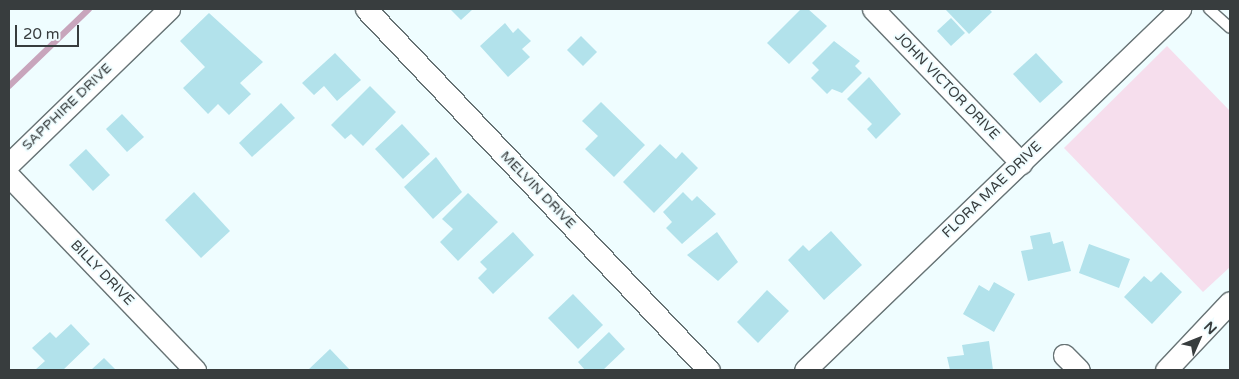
<!DOCTYPE html>
<style>
body{margin:0}
#map{position:relative;width:1239px;height:379px;overflow:hidden;background:#effdff;font-family:"Varela Round",sans-serif}
div>[style]{position:absolute}
[style*='--x']{left:calc(var(--x)*1px);top:calc(var(--y)*1px);width:calc(var(--w)*1px);rotate:calc(var(--a)*1deg)}
.green>*{inset:0;background:#f6deed}
.stream>*{height:6px;margin:-3px;padding:0 3px;transform-origin:3px;border-radius:3px;background:#c8a5bc}
.building>*{inset:0;background:#b2e2eb}
.roads{filter:drop-shadow(1px 0 #677375) drop-shadow(-1px 0 #677375) drop-shadow(0 1px #677375) drop-shadow(0 -1px #677375)}
.service>*{height:10px;margin:-5px;padding:0 5px;transform-origin:5px;border-radius:5px;background:#fff}
.minor>*{height:21px;margin:-10.5px;padding:0 10.5px;transform-origin:10.5px;border-radius:10.5px;background:#fff}
span{translate:-50% -50%;white-space:nowrap;text-align:center;line-height:1.15;-webkit-text-stroke:4px #effdff;paint-order:stroke}
.street-label{font-size:14px;color:#383d3e}
.frame{position:absolute;inset:0;border:10px solid #383d3e;pointer-events:none}
.north{position:absolute;left:1174px;top:314px;width:50px;height:50px;-webkit-text-stroke:4px #effdff;paint-order:stroke;rotate:46deg;font-size:14px;font-weight:700;line-height:20px;text-align:center;color:#383d3e}
.north::after{content:'';display:block;margin:auto;width:18px;height:22px;background:#383d3e;clip-path:polygon(50% 0,100% 100%,50% 72%,0 100%)}
.scale{position:absolute;left:15px;top:25px;width:64px;height:22px;box-sizing:border-box;border:2px solid #383d3e;border-top:0;padding-left:6px;font-size:15px;line-height:18px;white-space:nowrap;color:#383d3e;-webkit-text-stroke:4px #effdff;paint-order:stroke}
</style>
<div id="map">
<div class="green">
<i style="clip-path:polygon(1167px 46px,1230px 111px,1230px 267px,1203px 292px,1064px 148px)"></i>
</div>
<div class="stream">
<i style="--x:9;--y:86;--w:111;--a:-43.9"></i>
</div>
<div class="building">
<i style="clip-path:polygon(450px 9px,473px 9px,461px 20px)"></i>
<i style="clip-path:polygon(801px 9px,808px 9px,827px 26px,789px 64px,767px 43px)"></i>
<i style="clip-path:polygon(945px 9px,989px 9px,992px 12px,969px 34px)"></i>
<i style="clip-path:polygon(209px 13px,263px 62px,240px 83px,251px 94px,229px 115px,218px 104px,208px 114px,183px 88px,205px 67px,180px 41px)"></i>
<i style="clip-path:polygon(951px 18px,965px 33px,951px 46px,937px 31px)"></i>
<i style="clip-path:polygon(505px 23px,513px 33px,518px 28px,531px 41px,522px 49px,530px 57px,508px 77px,480px 46px)"></i>
<i style="clip-path:polygon(581px 36px,597px 52px,583px 66px,567px 50px)"></i>
<i style="clip-path:polygon(834px 41px,860px 61px,855px 66px,862px 73px,842px 93px,832px 89px,827px 94px,811px 78px,819px 70px,812px 63px)"></i>
<i style="clip-path:polygon(335px 53px,361px 80px,337px 101px,324px 86px,314px 95px,302px 83px)"></i>
<i style="clip-path:polygon(1036px 53px,1063px 82px,1040px 103px,1013px 74px)"></i>
<i style="clip-path:polygon(869px 77px,901px 114px,876px 139px,867px 129px,872px 124px,847px 99px)"></i>
<i style="clip-path:polygon(370px 86px,396px 112px,363px 146px,351px 134px,345px 139px,331px 125px)"></i>
<i style="clip-path:polygon(601px 102px,645px 145px,614px 177px,585px 149px,598px 136px,582px 121px)"></i>
<i style="clip-path:polygon(281px 103px,295px 118px,252px 157px,239px 143px)"></i>
<i style="clip-path:polygon(122px 114px,144px 137px,127px 152px,106px 129px)"></i>
<i style="clip-path:polygon(402px 124px,430px 154px,403px 179px,375px 149px)"></i>
<i style="clip-path:polygon(660px 144px,676px 159px,682px 152px,698px 168px,654px 213px,623px 182px)"></i>
<i style="clip-path:polygon(86px 149px,110px 175px,93px 191px,69px 165px)"></i>
<i style="clip-path:polygon(436px 157px,462px 192px,433px 219px,404px 187px)"></i>
<i style="clip-path:polygon(194px 192px,230px 231px,201px 258px,165px 220px)"></i>
<i style="clip-path:polygon(683px 192px,692px 201px,697px 196px,716px 214px,682px 244px,666px 228px,672px 222px,663px 212px)"></i>
<i style="clip-path:polygon(468px 193px,498px 222px,458px 261px,440px 242px,453px 229px,442px 219px)"></i>
<i style="clip-path:polygon(831px 231px,862px 265px,824px 300px,788px 260px,803px 245px,809px 251px)"></i>
<i style="clip-path:polygon(513px 232px,534px 255px,493px 294px,478px 278px,487px 269px,480px 262px)"></i>
<i style="clip-path:polygon(717px 232px,738px 262px,718px 281px,687px 255px)"></i>
<i style="clip-path:polygon(1050px 232px,1053px 244px,1063px 241px,1071px 271px,1028px 281px,1021px 251px,1033px 249px,1030px 236px)"></i>
<i style="clip-path:polygon(1089px 244px,1130px 259px,1119px 288px,1079px 273px)"></i>
<i style="clip-path:polygon(1161px 272px,1182px 292px,1152px 324px,1124px 297px,1144px 276px,1151px 282px)"></i>
<i style="clip-path:polygon(994px 282px,1015px 294px,994px 332px,963px 314px,979px 285px,989px 291px)"></i>
<i style="clip-path:polygon(767px 290px,789px 311px,758px 343px,737px 322px)"></i>
<i style="clip-path:polygon(573px 294px,603px 325px,578px 349px,548px 318px)"></i>
<i style="clip-path:polygon(71px 324px,90px 344px,63px 370px,35px 370px,45px 361px,32px 348px,50px 332px,56px 338px)"></i>
<i style="clip-path:polygon(609px 332px,625px 349px,603px 370px,585px 370px,578px 362px)"></i>
<i style="clip-path:polygon(989px 341px,993px 370px,950px 370px,947px 357px,964px 355px,962px 345px)"></i>
<i style="clip-path:polygon(330px 349px,350px 370px,308px 370px)"></i>
<i style="clip-path:polygon(104px 358px,116px 370px,91px 370px)"></i>
</div>
<div class="roads">
<div class="service">
<i style="--x:1209;--y:9;--w:28;--a:42"></i>
</div>
<div class="minor">
<i style="--x:366;--y:9;--w:498;--a:46.5"></i>
<i style="--x:873;--y:9;--w:214;--a:46.1"></i>
<i style="--x:9;--y:164;--w:223;--a:-44.1"></i>
<i style="--x:9;--y:176;--w:269;--a:46.2"></i>
<i style="--x:1064;--y:355;--w:21;--a:45"></i>
<i style="--x:805;--y:370;--w:521;--a:-43.91"></i>
<i style="--x:1166;--y:370;--w:93;--a:-46.7"></i>
</div>
</div>
<div class="street-label">
<span style="left:947px;top:86px;rotate:46deg">JOHN VICTOR DRIVE</span>
<span style="left:67px;top:107px;rotate:-44deg">SAPPHIRE DRIVE</span>
<span style="left:538px;top:190px;rotate:46deg">MELVIN DRIVE</span>
<span style="left:992px;top:190px;rotate:-44deg">FLORA MAE DRIVE</span>
<span style="left:102px;top:273px;rotate:46deg">BILLY DRIVE</span>
</div>
<div class="frame"></div>
<div class="north">N</div>
<div class="scale">20 m</div>
</div>
